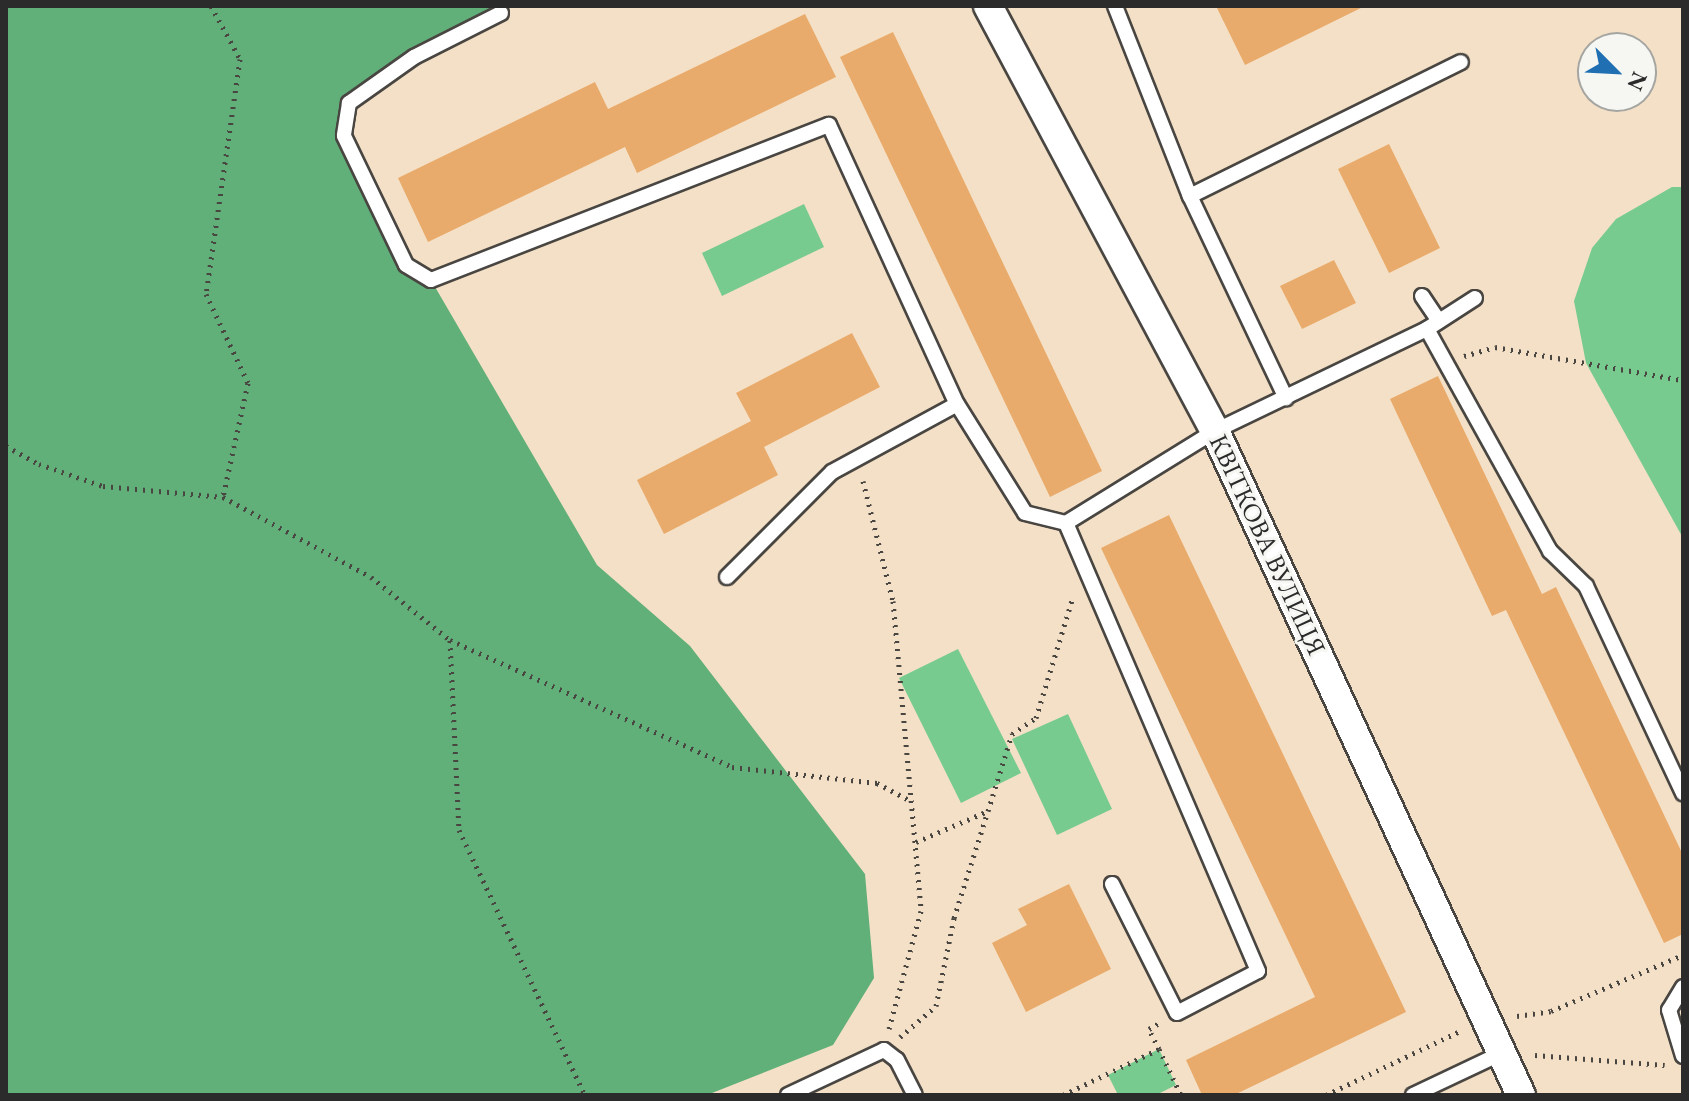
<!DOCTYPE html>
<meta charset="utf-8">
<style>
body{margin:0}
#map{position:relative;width:1689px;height:1101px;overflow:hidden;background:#f4e0c6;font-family:"EB Garamond",serif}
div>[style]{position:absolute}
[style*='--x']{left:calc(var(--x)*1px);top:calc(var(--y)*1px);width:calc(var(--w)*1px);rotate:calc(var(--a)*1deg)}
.green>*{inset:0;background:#77cb8e}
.forest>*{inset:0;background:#61af79}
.building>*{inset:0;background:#e9ab6b}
.path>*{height:5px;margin-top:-2.5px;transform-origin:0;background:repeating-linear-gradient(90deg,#494642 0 2px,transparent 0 8px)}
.roads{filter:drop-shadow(2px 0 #494642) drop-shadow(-2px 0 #494642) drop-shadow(0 2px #494642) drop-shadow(0 -2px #494642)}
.service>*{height:14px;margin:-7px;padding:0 7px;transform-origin:7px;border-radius:7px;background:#fff}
.minor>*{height:28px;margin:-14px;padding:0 14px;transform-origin:14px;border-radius:14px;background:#fff}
span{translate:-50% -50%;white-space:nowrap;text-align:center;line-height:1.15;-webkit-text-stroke:6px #f6f6f2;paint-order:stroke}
.street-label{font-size:26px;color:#2b2b2b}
.frame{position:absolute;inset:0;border:8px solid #2b2b2b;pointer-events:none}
.north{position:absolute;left:1577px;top:32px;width:80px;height:80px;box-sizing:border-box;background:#f6f6f2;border:2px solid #a5a5a2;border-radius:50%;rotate:114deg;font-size:22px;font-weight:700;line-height:32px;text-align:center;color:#2b2b2b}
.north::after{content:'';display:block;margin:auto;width:28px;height:36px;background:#1f6fb2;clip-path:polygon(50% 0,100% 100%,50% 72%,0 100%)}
</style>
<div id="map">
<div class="green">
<i style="clip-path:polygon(1672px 187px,1683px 187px,1683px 538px,1586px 363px,1574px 301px,1592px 248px,1616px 219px)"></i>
<i style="clip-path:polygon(804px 204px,824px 247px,722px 296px,702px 253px)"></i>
<i style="clip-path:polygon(958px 649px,1021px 773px,961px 803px,899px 678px)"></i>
<i style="clip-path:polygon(1068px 714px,1112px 809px,1057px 835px,1012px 739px)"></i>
<i style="clip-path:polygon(1159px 1049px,1176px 1085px,1156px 1095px,1118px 1095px,1108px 1075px)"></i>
</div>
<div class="forest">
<i style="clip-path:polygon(6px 6px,498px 6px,501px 13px,349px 103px,344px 136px,389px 238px,431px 280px,597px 565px,690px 646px,865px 874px,874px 978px,833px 1045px,707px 1095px,6px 1095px)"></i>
</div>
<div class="building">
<i style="clip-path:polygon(1216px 6px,1365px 6px,1245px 65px)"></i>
<i style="clip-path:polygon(805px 14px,836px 77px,637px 173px,625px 147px,428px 242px,398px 178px,595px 82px,608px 109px)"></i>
<i style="clip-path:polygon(893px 32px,1102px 471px,1050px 497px,840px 57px)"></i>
<i style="clip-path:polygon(1389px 144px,1440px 248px,1389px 273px,1338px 169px)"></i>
<i style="clip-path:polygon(1334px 260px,1356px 303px,1302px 329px,1280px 286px)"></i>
<i style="clip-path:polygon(852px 333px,880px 387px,764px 447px,778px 475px,664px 534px,637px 480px,751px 421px,736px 393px)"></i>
<i style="clip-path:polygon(1438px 376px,1542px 594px,1556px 587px,1683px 855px,1683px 934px,1664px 943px,1506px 610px,1492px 616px,1390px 399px)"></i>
<i style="clip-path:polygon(1169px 515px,1406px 1012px,1234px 1095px,1202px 1095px,1186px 1060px,1315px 997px,1101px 548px)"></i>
<i style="clip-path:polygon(1069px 884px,1111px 969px,1026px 1012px,992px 943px,1027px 925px,1018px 909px)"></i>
</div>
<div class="path">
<i style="--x:211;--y:6;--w:60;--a:61.3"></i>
<i style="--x:240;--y:59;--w:237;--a:98.2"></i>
<i style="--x:206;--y:294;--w:98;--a:64.7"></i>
<i style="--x:248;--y:383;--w:117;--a:102.4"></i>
<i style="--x:1464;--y:356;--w:32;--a:-16"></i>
<i style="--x:1495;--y:347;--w:191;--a:10"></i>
<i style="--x:6;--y:446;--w:38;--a:29"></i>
<i style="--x:39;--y:464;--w:68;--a:19"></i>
<i style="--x:103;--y:486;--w:121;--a:5.2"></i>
<i style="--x:223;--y:497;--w:168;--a:28.4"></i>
<i style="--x:371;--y:577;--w:101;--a:38.6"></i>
<i style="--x:450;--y:640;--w:309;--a:24.2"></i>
<i style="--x:732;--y:767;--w:146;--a:6.3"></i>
<i style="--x:877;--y:783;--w:38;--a:28"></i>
<i style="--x:863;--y:481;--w:124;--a:76"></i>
<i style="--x:893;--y:601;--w:311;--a:84.8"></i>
<i style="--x:921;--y:911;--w:122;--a:105.2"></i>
<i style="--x:450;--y:640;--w:190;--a:87.3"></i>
<i style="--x:459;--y:830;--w:293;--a:64.6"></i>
<i style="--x:916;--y:842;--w:78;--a:-23.3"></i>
<i style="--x:988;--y:811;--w:81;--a:-72.7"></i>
<i style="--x:1012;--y:734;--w:29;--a:-34"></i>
<i style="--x:1036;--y:718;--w:127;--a:-73"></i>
<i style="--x:1517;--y:1016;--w:34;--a:-8"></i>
<i style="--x:1551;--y:1011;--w:143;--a:-23"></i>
<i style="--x:900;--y:1037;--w:48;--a:-40.7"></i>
<i style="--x:936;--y:1006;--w:90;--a:-78.4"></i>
<i style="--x:954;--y:918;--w:112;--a:-72.4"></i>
<i style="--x:1159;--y:1049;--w:51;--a:64.4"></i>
<i style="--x:1535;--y:1055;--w:130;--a:4.4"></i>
<i style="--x:1063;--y:1095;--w:106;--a:-25.6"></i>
<i style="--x:1159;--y:1049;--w:22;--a:-117"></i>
<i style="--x:1149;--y:1029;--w:12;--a:-31"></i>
<i style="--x:1326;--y:1095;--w:151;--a:-25.5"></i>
</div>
<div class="roads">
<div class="service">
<i style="--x:1115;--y:6;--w:204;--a:68.5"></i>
<i style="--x:1190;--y:196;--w:224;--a:64.6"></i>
<i style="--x:501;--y:13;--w:97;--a:153.2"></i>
<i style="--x:414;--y:57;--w:80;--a:144.7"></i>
<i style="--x:349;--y:103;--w:33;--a:99"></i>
<i style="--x:344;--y:136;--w:143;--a:64.3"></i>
<i style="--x:406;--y:265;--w:29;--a:31"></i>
<i style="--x:431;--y:280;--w:427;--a:-21.3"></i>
<i style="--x:829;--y:125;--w:307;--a:65.4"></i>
<i style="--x:1190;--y:196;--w:302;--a:-26.3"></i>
<i style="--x:1422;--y:296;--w:30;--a:56"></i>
<i style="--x:1427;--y:329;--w:57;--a:-32.9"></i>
<i style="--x:727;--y:577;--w:148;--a:-45"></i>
<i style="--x:832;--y:472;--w:142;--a:-28.5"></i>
<i style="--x:957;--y:404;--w:128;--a:58"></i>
<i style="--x:1025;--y:513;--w:42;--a:13.7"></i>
<i style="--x:1112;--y:884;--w:144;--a:63.3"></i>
<i style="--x:1177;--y:1013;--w:91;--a:-27.4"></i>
<i style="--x:1258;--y:971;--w:487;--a:-113.2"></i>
<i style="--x:1066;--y:523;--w:175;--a:-31.7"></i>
<i style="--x:1215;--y:431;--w:235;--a:-25.7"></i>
<i style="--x:1427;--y:329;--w:254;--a:61"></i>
<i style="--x:1550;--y:551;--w:50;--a:44.2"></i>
<i style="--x:1586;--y:586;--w:229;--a:64.9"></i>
<i style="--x:1683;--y:987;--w:27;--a:121"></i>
<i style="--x:1669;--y:1010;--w:48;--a:73.1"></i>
<i style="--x:788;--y:1095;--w:106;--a:-25.1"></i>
<i style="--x:884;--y:1050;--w:16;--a:38"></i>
<i style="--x:897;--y:1060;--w:39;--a:63"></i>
<i style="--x:1413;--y:1095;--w:98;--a:-25.3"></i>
</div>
<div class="minor">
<i style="--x:988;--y:6;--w:482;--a:61.9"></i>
<i style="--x:1215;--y:431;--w:731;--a:65.26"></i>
</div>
</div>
<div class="street-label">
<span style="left:1267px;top:545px;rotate:65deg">КВІТКОВА ВУЛИЦЯ</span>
</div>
<div class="frame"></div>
<div class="north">N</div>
</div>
